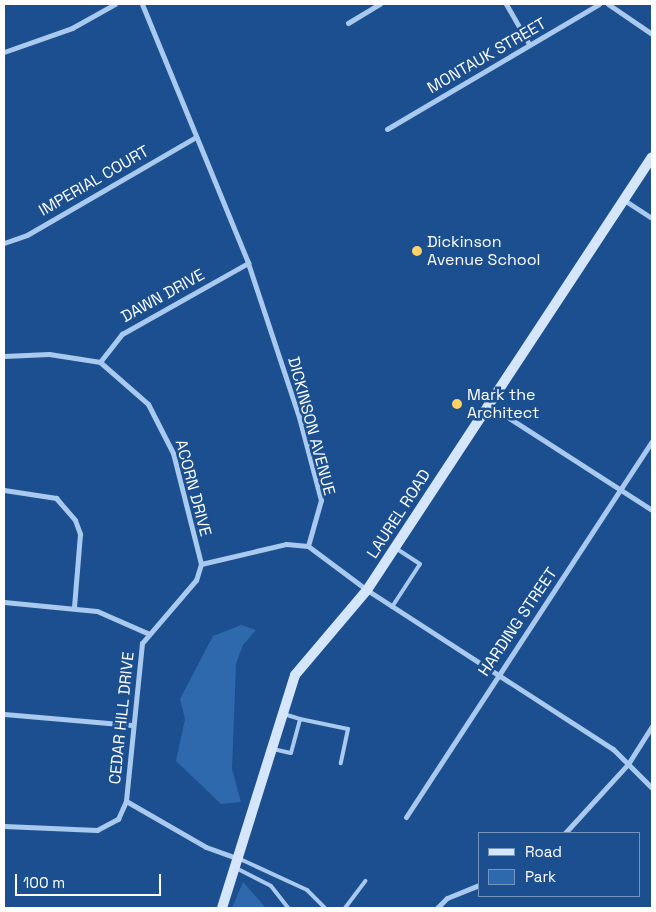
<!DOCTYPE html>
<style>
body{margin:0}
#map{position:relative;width:656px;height:912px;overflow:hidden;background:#1b4f8f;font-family:"Space Grotesk",sans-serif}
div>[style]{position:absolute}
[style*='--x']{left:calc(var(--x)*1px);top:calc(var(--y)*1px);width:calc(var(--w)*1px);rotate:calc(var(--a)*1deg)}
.green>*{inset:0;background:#2e69ad}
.service>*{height:4px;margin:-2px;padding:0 2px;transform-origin:2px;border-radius:2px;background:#a9c9ee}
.minor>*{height:5px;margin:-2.5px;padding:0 2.5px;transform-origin:2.5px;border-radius:2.5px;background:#a9c9ee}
.secondary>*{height:10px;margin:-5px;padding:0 5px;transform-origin:5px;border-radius:5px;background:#d6e6fa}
.dots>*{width:14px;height:14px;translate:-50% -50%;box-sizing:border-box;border:2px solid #1b4f8f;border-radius:50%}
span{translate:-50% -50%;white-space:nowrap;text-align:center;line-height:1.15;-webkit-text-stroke:5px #1b4f8f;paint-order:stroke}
.street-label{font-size:16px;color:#fff}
.poi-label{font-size:16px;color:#fff}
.left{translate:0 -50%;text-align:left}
.frame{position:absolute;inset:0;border:5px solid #fff;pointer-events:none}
.legend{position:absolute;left:478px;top:832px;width:162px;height:65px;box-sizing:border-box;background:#1b4f8f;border:1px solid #7695bc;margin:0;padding:6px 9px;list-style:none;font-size:15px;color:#fff}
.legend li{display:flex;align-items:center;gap:10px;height:25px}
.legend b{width:25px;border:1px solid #7695bc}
.scale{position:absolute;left:15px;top:874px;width:146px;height:22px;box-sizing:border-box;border:2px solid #fff;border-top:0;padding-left:6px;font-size:15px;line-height:18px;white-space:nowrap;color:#fff;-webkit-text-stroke:4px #1b4f8f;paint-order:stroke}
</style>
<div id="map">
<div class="green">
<i style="clip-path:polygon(241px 625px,256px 630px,243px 645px,236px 664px,232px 769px,241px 802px,221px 804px,176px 761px,185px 719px,180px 699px,213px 636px)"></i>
<i style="clip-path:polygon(243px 882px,266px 908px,232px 908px)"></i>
</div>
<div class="service">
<i style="--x:392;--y:607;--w:51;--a:-56.9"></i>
<i style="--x:420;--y:564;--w:27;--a:-147"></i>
<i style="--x:300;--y:719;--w:49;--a:11.8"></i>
<i style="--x:348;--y:729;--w:35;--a:102"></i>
<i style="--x:273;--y:749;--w:18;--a:13"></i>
<i style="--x:291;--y:753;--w:35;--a:-75"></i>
<i style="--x:300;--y:719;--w:17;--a:-163"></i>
<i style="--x:240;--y:859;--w:74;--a:24.8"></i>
<i style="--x:307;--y:890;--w:25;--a:45"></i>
<i style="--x:236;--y:868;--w:39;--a:27"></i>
<i style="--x:271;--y:886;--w:28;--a:52"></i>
<i style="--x:345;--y:908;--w:34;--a:-53"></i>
</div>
<div class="minor">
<i style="--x:142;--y:4;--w:280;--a:67.7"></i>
<i style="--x:248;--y:263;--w:162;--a:71.7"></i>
<i style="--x:299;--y:417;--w:86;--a:75.2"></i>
<i style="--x:321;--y:500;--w:48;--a:105.8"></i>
<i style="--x:308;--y:546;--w:74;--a:36.7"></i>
<i style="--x:367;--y:590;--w:293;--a:32.9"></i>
<i style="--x:613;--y:749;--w:55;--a:45"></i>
<i style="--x:506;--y:4;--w:46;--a:60.1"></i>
<i style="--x:608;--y:4;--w:53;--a:34.3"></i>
<i style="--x:348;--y:23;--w:37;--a:-31"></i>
<i style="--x:4;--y:52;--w:72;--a:-19.4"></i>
<i style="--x:72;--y:28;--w:49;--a:-29.2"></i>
<i style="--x:387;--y:129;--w:246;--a:-30.5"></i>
<i style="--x:624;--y:200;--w:33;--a:33"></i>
<i style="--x:4;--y:243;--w:24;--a:-19"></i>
<i style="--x:27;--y:235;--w:195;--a:-30.1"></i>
<i style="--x:4;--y:356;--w:45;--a:-2.5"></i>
<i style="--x:49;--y:354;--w:52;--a:8.9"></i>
<i style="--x:100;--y:362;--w:64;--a:41.2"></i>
<i style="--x:148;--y:404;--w:55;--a:63"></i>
<i style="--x:173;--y:453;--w:114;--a:75.8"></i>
<i style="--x:100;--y:362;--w:36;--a:-52"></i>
<i style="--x:122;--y:334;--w:145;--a:-29.4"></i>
<i style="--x:489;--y:405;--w:194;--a:32.8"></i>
<i style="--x:4;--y:490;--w:53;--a:8.7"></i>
<i style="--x:56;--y:498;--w:29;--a:49"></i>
<i style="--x:75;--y:520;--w:15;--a:70"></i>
<i style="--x:80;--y:534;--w:73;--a:94.7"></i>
<i style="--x:201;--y:564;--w:17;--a:107"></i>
<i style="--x:196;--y:580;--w:83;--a:130.6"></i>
<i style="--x:142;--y:643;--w:159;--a:95.8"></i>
<i style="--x:126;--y:801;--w:92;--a:29.9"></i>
<i style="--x:206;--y:847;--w:32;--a:20"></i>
<i style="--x:201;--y:564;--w:87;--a:-13.2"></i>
<i style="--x:286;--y:544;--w:22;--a:5"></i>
<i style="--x:4;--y:602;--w:93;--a:5.5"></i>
<i style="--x:97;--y:611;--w:55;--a:23.7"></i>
<i style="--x:4;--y:714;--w:128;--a:4.9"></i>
<i style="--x:406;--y:817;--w:449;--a:-56.8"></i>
<i style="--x:4;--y:826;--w:93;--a:2.5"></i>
<i style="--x:97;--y:830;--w:24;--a:-28"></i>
<i style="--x:118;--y:819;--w:20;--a:-66"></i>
<i style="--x:565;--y:833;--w:93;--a:-47.6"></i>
<i style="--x:628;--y:764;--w:45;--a:-57.7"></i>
<i style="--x:437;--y:908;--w:14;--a:-45"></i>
<i style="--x:447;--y:898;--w:35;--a:-22"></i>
</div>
<div class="secondary">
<i style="--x:222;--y:908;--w:244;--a:-72.6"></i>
<i style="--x:295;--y:675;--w:111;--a:-49.7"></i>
<i style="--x:367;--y:590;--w:518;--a:-56.65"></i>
</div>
<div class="dots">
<i style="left:417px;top:251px;background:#ffd166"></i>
<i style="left:457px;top:404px;background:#ffd166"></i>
</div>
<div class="street-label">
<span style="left:487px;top:56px;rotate:-30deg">MONTAUK STREET</span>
<span style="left:94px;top:181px;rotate:-30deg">IMPERIAL COURT</span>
<span style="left:163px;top:296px;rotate:-29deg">DAWN DRIVE</span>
<span style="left:311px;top:426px;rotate:75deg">DICKINSON AVENUE</span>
<span style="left:193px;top:488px;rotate:75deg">ACORN DRIVE</span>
<span style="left:399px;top:514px;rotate:-57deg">LAUREL ROAD</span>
<span style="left:518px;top:622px;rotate:-56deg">HARDING STREET</span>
<span style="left:122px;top:718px;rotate:-84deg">CEDAR HILL DRIVE</span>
</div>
<div class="poi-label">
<span class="left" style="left:427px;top:251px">Dickinson<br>Avenue School</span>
<span class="left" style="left:467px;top:404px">Mark the<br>Architect</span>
</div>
<div class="frame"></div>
<ul class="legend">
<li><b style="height:6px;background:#d6e6fa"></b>Road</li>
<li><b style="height:14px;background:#2e69ad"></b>Park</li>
</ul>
<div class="scale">100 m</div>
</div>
